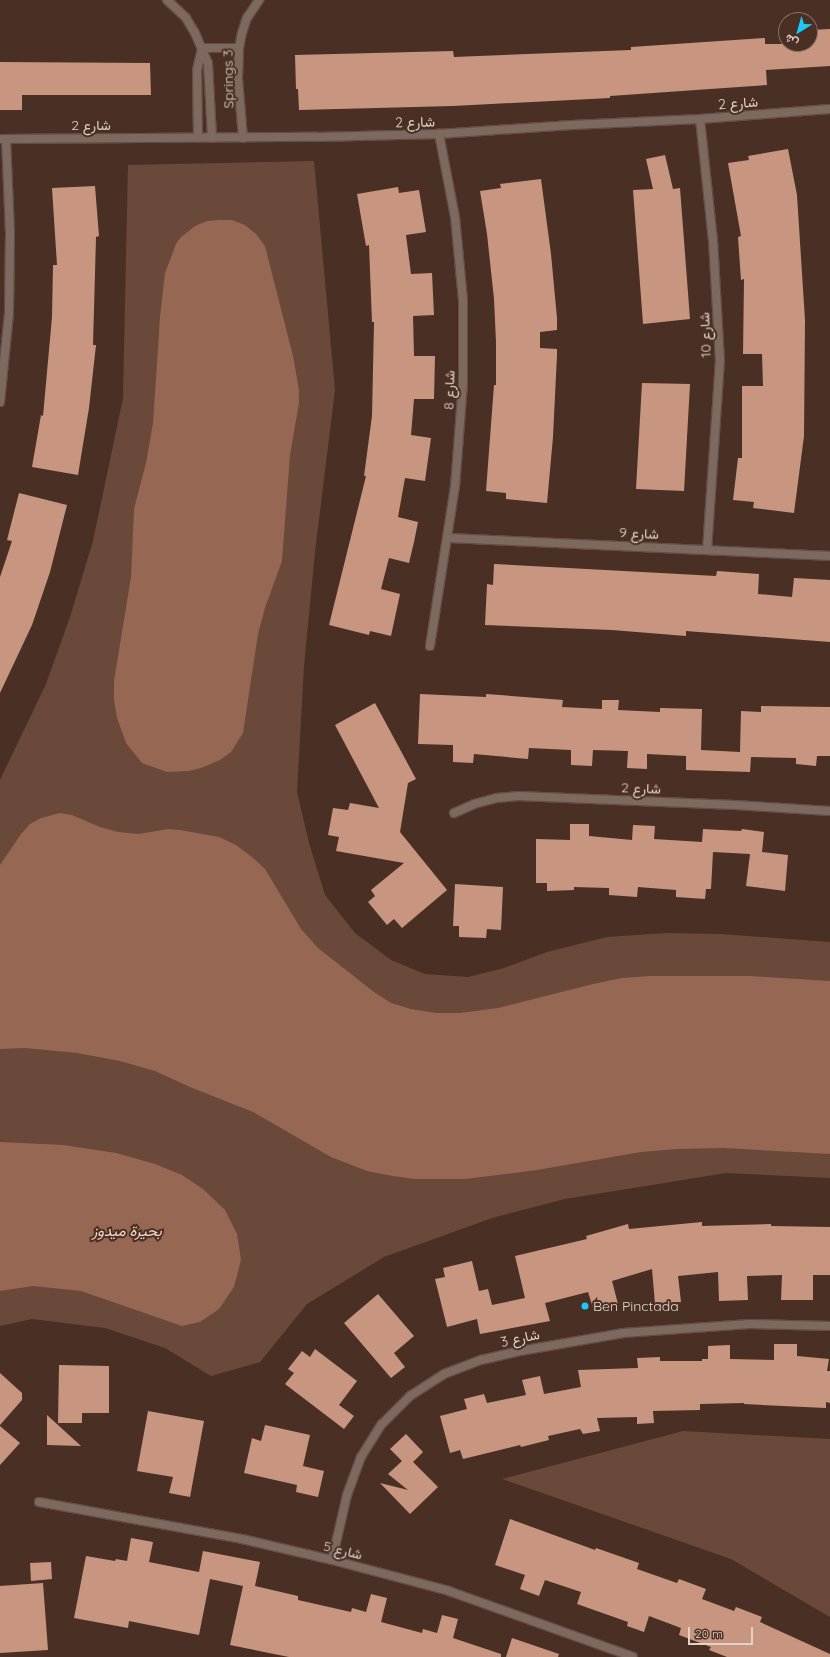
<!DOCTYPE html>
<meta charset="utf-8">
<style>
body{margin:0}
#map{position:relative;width:830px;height:1657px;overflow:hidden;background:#4a3024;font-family:Quicksand,Vazirmatn,sans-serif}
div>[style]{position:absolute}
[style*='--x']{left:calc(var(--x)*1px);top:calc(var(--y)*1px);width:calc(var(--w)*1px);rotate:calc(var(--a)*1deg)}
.green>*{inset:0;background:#6a493a}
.water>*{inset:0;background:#966752}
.building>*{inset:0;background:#c89680}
.roads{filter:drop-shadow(1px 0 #664d42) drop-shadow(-1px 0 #664d42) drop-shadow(0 1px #664d42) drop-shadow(0 -1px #664d42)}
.minor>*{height:8px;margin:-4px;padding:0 4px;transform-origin:4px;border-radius:4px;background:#7e6960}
.dots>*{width:11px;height:11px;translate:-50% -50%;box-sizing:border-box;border:2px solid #4a3024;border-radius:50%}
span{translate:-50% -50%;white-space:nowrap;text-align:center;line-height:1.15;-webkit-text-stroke:4px #4a3024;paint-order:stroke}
.street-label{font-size:14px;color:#e3d2ca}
.poi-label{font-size:14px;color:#e3d2ca}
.left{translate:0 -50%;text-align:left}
.water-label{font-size:15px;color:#f6d7ca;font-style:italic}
.north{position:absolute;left:778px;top:12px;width:40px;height:40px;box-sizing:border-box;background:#4a3024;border:1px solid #877166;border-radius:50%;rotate:217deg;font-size:11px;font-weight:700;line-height:16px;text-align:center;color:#e3d2ca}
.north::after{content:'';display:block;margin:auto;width:14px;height:18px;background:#1acafc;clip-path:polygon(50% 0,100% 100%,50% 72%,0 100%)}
.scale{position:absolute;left:688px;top:1627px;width:65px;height:18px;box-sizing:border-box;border:2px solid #e3d2ca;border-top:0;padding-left:5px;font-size:12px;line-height:14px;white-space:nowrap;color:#e3d2ca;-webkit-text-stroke:3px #4a3024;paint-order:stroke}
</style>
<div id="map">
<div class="green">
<i style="clip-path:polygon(314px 161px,335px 390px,315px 552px,304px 666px,297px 792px,309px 843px,325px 895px,355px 933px,391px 960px,425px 974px,468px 977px,504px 968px,547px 952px,607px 937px,666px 933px,720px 934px,830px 942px,830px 1178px,726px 1173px,565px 1199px,492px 1218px,384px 1257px,307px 1304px,260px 1362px,211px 1376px,165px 1348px,105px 1328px,32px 1319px,0 1326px,0 780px,46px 684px,70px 617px,93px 541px,123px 398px,128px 165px)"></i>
<i style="clip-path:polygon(683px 1431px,830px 1439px,830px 1617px,731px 1559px,502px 1479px)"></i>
</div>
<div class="water">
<i style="clip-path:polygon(219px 220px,232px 220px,245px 225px,256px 234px,265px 246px,293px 356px,299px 390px,299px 403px,290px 455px,282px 561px,265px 608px,258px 634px,243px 733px,231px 752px,220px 760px,201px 768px,189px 771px,167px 772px,142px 763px,126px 743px,117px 718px,114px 700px,114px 681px,131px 577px,134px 509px,146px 463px,153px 423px,160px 317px,165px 273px,176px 244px,180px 238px,195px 226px,207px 221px)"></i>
<i style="clip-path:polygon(60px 813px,72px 815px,100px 827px,118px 832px,139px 834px,168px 829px,180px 830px,219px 837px,236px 845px,252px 857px,265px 869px,301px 929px,318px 948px,374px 992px,391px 1003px,411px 1009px,436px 1013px,460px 1013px,498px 1008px,593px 984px,622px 978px,650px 976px,750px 976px,830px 981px,830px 1154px,723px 1148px,677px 1149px,641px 1152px,537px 1170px,465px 1179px,415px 1179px,393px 1176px,367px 1171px,331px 1157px,253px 1112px,190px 1087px,155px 1071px,120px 1061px,77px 1053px,25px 1048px,0 1049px,0 865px,21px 834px,30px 824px,41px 818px)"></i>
<i style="clip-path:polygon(0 1142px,63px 1145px,116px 1153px,155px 1164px,182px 1175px,203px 1189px,225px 1210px,237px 1234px,241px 1260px,234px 1287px,219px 1309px,200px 1322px,182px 1326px,81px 1291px,33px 1286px,0 1291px)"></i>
</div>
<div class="building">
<i style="clip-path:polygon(830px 29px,830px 66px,766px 70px,767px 85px,610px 96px,610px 98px,453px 106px,299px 110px,298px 89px,296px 89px,295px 55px,453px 51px,454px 57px,631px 50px,631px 47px,765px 38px,765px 44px,810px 44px,810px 30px)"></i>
<i style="clip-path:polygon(0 62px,150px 63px,151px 95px,22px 95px,22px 110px,0 110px)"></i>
<i style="clip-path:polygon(788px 149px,797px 195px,805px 320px,804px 436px,794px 513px,753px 508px,754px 502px,733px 500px,738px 458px,742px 458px,742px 386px,763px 386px,762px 354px,743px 354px,744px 279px,741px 280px,738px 237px,741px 236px,728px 163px,749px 160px,748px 156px)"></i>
<i style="clip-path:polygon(665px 155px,673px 189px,680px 188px,690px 319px,643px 324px,633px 190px,653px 189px,646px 159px)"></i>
<i style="clip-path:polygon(541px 179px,551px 254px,557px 318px,557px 330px,540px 332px,540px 348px,557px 349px,557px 355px,553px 437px,547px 503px,506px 499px,506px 493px,486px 491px,494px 385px,496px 385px,496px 342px,494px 299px,487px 234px,480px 191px,501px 188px,500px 184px)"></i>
<i style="clip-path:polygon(95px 186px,99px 236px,96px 237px,93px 345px,96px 345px,89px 408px,78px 475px,32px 467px,41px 415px,43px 416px,52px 317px,53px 265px,57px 265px,52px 188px)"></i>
<i style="clip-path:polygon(398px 187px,399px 193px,419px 190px,426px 232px,406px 235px,411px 274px,432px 273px,434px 315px,413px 316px,414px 356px,435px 356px,434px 399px,414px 399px,411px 435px,431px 438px,425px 481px,405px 478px,398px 517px,418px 522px,414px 542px,409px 563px,389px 558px,381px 589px,400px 594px,391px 636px,370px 631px,369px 635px,329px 625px,366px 476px,364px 476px,372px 416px,374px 322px,372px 322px,369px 245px,366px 246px,357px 194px)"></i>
<i style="clip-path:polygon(642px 383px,690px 384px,684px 491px,636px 489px)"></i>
<i style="clip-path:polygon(19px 493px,67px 505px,50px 572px,32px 625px,0 693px,0 577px,12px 541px,7px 540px)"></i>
<i style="clip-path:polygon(494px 564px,716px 576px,717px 571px,759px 574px,758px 594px,792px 597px,794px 578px,830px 580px,830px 642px,686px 631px,686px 636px,612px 630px,485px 625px,487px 584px,493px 585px)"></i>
<i style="clip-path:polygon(420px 694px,486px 697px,486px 694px,563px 700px,562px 707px,602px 709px,602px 700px,619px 700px,618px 710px,660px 712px,660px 708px,702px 709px,701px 750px,740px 752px,741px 711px,761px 712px,761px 706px,830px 707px,830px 756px,817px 756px,816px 766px,796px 764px,796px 758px,751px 757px,750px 772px,686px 770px,686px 756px,647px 754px,647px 769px,627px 768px,628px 751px,593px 750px,592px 766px,571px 765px,571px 750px,529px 748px,528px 759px,474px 754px,473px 763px,453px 762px,453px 745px,418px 744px)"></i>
<i style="clip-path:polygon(375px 703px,416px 779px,408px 783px,400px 832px,447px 890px,402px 928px,394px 919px,387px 925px,368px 902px,375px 896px,371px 890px,404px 863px,336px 851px,339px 837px,328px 835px,333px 808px,348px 810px,350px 803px,379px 808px,335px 725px)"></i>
<i style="clip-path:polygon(570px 824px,589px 824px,589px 836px,632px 840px,633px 825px,655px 826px,654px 839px,702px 842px,703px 829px,741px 831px,742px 829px,764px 832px,762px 852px,788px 855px,785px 891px,746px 886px,750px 854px,713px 852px,711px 889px,706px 889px,705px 899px,676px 897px,676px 890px,638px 887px,637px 897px,609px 895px,609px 888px,574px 887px,574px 890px,547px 891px,547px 883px,536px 883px,536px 839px,570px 840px)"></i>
<i style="clip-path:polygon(455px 884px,503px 887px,501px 930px,487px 929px,486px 938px,459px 937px,459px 926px,453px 926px)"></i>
<i style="clip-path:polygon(702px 1222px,702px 1226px,771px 1224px,771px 1226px,830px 1227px,830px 1275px,813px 1275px,813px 1300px,781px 1300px,782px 1275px,747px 1276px,748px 1300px,719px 1301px,718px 1272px,678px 1276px,681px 1302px,655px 1304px,652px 1269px,612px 1281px,618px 1304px,594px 1311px,588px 1292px,545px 1303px,550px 1321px,480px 1334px,477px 1319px,447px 1327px,435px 1279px,445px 1277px,443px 1268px,472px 1261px,479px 1291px,488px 1289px,492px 1305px,525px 1298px,515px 1256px,587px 1239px,586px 1236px,628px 1224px,629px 1229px)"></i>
<i style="clip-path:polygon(378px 1294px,414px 1336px,394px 1353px,405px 1367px,391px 1378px,344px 1323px)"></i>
<i style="clip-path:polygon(774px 1344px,797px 1344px,797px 1356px,829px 1359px,827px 1371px,830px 1371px,830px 1403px,826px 1402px,826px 1408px,744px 1404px,744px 1403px,700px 1404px,700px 1410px,653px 1411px,654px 1423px,637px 1424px,637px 1417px,597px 1418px,600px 1431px,583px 1434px,580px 1429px,548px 1436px,549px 1440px,521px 1447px,520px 1445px,463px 1459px,460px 1450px,450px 1453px,440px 1416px,467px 1409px,464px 1399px,484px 1394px,487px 1403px,526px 1395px,522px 1380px,540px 1376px,544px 1394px,581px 1387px,578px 1370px,638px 1368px,637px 1358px,660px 1357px,660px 1361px,702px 1361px,702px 1359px,708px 1359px,708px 1346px,730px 1345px,730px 1359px,774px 1360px)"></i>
<i style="clip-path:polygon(315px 1349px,357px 1381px,339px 1405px,354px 1416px,344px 1429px,285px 1384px,294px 1373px,288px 1369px,302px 1351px,310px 1357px)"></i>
<i style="clip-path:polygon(59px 1365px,109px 1366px,109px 1413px,82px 1413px,82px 1423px,58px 1423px)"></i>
<i style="clip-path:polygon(0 1373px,22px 1393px,22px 1400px,0 1425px)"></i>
<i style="clip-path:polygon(148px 1411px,204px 1421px,190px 1497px,169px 1493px,173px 1477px,137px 1471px)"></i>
<i style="clip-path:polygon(47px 1415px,81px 1446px,47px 1445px)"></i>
<i style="clip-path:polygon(265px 1425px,310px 1435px,303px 1466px,324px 1471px,318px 1497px,296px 1492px,297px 1485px,244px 1473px,252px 1438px,261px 1441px)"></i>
<i style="clip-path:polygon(0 1426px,20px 1443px,0 1465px)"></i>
<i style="clip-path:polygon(406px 1434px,423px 1452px,413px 1462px,438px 1487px,410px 1514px,380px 1483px,408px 1490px,388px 1474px,402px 1461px,390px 1449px)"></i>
<i style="clip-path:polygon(510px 1519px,595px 1550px,596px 1548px,639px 1563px,637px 1569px,677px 1583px,679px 1579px,706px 1589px,702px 1599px,734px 1611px,736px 1607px,762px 1617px,760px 1622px,830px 1654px,830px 1657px,727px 1657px,709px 1650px,711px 1647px,679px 1635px,681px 1628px,649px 1616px,644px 1632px,627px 1626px,628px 1622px,577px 1604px,581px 1592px,545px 1580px,539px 1596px,520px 1589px,525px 1575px,495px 1565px)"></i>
<i style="clip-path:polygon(131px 1538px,153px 1542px,149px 1562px,199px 1572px,203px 1551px,260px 1562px,255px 1586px,298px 1596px,298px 1600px,351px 1612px,352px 1608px,366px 1612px,371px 1594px,387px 1598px,381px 1622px,422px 1633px,423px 1629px,437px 1633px,442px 1615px,458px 1619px,453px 1638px,501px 1654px,501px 1657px,289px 1657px,230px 1645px,243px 1586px,210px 1579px,199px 1635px,129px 1621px,128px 1628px,74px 1618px,86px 1556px,115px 1561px,116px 1559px,127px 1561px)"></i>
<i style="clip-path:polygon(51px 1562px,52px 1579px,31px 1581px,30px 1563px)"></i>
<i style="clip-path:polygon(43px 1583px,48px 1650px,0 1653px,0 1586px)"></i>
<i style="clip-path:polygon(512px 1638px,559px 1654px,558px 1657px,506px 1657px)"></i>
</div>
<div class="roads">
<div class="minor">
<i style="--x:167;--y:0;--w:26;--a:43"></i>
<i style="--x:186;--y:18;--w:17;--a:59"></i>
<i style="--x:195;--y:33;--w:33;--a:67"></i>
<i style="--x:208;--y:63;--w:75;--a:86.9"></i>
<i style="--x:202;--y:48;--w:37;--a:0"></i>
<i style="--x:700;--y:119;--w:122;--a:83.9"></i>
<i style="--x:713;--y:240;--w:120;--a:86.7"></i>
<i style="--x:720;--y:360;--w:189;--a:93.9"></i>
<i style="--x:198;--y:138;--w:68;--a:-90.8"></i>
<i style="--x:197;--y:70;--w:23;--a:-77"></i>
<i style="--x:243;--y:138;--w:60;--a:-94.8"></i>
<i style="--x:238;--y:78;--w:30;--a:-88"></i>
<i style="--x:239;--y:48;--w:15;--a:-79"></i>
<i style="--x:242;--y:33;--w:16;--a:-72"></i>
<i style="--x:247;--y:18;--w:22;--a:-56"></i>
<i style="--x:0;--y:139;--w:317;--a:-0.4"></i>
<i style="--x:317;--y:137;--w:122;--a:-1.4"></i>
<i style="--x:439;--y:134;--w:133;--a:-3.9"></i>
<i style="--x:572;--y:125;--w:128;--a:-2.7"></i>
<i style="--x:700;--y:119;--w:130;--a:-4.4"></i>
<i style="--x:0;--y:402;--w:89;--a:-84.2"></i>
<i style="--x:9;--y:313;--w:80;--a:-89.3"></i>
<i style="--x:10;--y:233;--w:94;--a:-92.4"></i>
<i style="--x:448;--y:538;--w:382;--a:2.7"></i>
<i style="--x:430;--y:646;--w:161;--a:-81.1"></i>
<i style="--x:455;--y:487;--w:104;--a:-85.6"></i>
<i style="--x:463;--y:383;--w:83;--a:-90"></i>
<i style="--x:463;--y:300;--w:83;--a:-95.5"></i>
<i style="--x:455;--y:217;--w:85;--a:-100.9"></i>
<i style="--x:454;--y:813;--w:22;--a:-24"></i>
<i style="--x:474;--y:804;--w:23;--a:-15"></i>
<i style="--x:496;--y:798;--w:23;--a:-5"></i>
<i style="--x:519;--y:796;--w:216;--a:2.4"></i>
<i style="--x:735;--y:805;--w:95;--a:3.6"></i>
<i style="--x:39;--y:1502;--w:206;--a:10.3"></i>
<i style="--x:242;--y:1539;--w:92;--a:13.1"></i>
<i style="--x:332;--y:1560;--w:121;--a:14.8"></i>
<i style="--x:449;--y:1591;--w:195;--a:19.7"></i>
<i style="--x:332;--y:1560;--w:67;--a:-77"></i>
<i style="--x:347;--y:1495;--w:40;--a:-69.8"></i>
<i style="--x:361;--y:1457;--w:39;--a:-58"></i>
<i style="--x:382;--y:1424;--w:40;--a:-45"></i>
<i style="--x:410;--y:1396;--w:40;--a:-32.9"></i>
<i style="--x:444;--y:1374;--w:40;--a:-21"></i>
<i style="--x:481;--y:1360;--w:40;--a:-13"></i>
<i style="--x:520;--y:1351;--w:105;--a:-9.9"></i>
<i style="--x:623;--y:1333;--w:127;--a:-4.1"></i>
<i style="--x:750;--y:1324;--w:80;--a:1.4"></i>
</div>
</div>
<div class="dots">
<i style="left:585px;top:1306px;background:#1acafc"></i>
</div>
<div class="street-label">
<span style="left:228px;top:79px;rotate:-91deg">Springs 3</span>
<span style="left:738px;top:103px;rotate:-4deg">شارع 2</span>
<span style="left:415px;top:122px;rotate:-1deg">شارع 2</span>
<span style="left:91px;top:125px">شارع 2</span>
<span style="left:705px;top:335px;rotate:-92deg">شارع 10</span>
<span style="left:449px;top:390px;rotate:-88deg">شارع 8</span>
<span style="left:639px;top:533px;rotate:3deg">شارع 9</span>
<span style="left:641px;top:788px;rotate:2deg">شارع 2</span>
<span style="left:520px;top:1338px;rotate:-12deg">شارع 3</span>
<span style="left:343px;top:1550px;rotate:14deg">شارع 5</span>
</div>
<div class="poi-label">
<span class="left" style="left:593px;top:1306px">Ben Pinctada</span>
</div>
<div class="water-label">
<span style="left:127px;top:1231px">بحيرة ميدوز</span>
</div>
<div class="north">ش</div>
<div class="scale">20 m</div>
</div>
